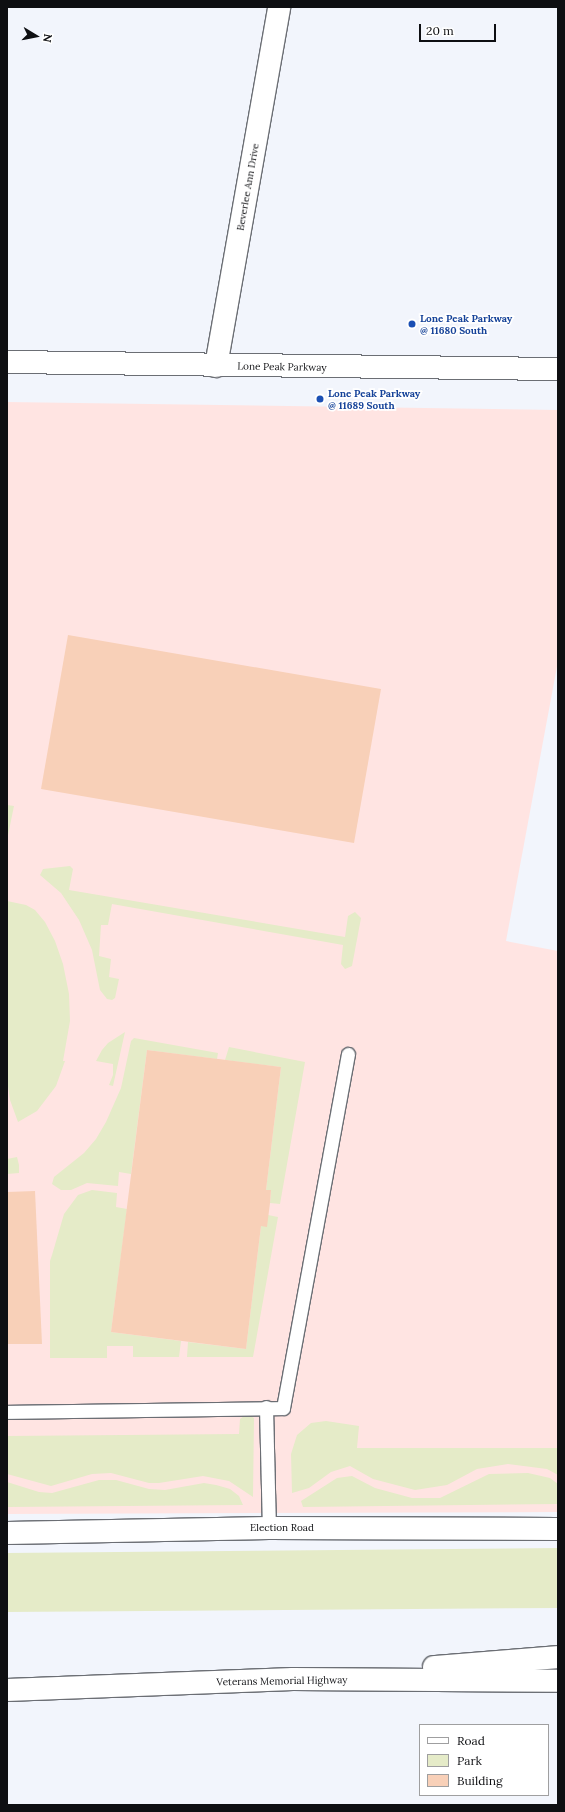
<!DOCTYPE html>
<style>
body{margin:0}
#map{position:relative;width:565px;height:1812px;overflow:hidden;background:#f2f5fc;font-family:Lora,serif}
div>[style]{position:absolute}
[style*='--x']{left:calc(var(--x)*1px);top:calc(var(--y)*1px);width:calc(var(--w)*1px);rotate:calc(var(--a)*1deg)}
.commercial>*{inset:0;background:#ffe4e2}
.green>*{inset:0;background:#e5ebc8}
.building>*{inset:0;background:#f8d0b8}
.roads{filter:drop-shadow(1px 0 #6b6e74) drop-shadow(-1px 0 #6b6e74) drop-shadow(0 1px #6b6e74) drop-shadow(0 -1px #6b6e74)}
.service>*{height:13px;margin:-6.5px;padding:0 6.5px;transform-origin:6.5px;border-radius:6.5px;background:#fff}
.minor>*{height:22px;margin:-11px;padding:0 11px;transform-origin:11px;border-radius:11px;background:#fff}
.secondary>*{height:22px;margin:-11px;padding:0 11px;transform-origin:11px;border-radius:11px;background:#fff}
.motorway>*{height:22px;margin:-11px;padding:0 11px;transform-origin:11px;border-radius:11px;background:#fff}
.dots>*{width:11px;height:11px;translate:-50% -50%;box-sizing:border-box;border:2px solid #fff;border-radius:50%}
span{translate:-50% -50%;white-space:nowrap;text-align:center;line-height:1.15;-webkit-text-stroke:3.5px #fff;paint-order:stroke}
.street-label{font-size:10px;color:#0e0f12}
.transit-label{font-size:10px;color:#164399;font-weight:700}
.left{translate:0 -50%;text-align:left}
.frame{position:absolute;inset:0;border:8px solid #0e0f12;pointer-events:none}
.legend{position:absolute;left:419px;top:1724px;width:130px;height:72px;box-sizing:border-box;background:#fff;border:1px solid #9f9fa0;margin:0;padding:5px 7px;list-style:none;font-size:12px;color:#0e0f12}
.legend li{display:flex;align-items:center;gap:8px;height:20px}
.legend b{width:20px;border:1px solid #9f9fa0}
.north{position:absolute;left:16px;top:16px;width:40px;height:40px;-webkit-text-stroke:3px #fff;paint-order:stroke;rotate:100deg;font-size:11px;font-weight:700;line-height:16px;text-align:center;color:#0e0f12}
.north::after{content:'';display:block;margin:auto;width:14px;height:18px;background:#0e0f12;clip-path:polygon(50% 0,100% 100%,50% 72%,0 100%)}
.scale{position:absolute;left:419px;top:24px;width:77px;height:18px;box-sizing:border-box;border:2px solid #0e0f12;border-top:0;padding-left:5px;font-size:12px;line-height:14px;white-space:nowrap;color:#0e0f12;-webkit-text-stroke:3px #fff;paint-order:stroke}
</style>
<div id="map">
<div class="commercial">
<i style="clip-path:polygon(7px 402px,558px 410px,558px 661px,506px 941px,558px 951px,558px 1512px,7px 1514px)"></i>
</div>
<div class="green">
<i style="clip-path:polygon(7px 805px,14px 806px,7px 840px)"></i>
<i style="clip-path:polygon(70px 866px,73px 869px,69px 890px,345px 937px,348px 916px,355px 912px,361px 918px,352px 966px,345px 969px,341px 964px,343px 945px,112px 904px,108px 925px,101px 925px,99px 956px,111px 959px,109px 977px,119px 979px,115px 998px,112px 1000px,107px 999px,100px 990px,92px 950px,79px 920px,61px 893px,40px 875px,43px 869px)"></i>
<i style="clip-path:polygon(7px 901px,26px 905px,35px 910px,45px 922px,55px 941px,63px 964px,69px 994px,70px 1021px,63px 1061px,65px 1061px,56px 1086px,37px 1111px,18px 1122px,10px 1100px,7px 1079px)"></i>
<i style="clip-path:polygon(125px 1032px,113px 1086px,109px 1085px,113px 1075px,113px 1064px,96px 1061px,102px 1050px,108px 1043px)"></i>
<i style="clip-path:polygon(134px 1038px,218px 1053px,217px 1059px,147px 1050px,131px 1174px,119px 1172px,118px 1186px,87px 1183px,71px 1190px,61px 1190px,52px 1184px,54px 1177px,84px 1153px,96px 1139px,106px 1122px,121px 1088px,131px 1041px)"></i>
<i style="clip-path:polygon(229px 1047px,305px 1062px,280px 1204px,270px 1203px,271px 1191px,266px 1190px,281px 1067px,225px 1060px)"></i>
<i style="clip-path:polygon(17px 1157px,19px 1165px,19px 1173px,7px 1174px,7px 1159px)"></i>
<i style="clip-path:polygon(92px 1190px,117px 1193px,116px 1207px,127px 1209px,111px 1332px,181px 1341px,179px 1357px,133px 1357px,133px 1346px,107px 1346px,107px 1358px,50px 1358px,50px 1261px,52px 1255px,64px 1214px,78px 1195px)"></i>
<i style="clip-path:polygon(268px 1215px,278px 1217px,253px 1357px,187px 1357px,188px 1342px,246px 1349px,261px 1226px)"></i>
<i style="clip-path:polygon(247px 1414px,254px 1418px,253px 1497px,229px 1481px,203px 1476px,159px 1483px,149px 1483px,111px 1473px,92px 1474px,51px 1486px,7px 1474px,7px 1436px,239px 1434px,240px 1419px)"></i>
<i style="clip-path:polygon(326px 1421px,359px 1426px,357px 1448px,558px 1448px,558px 1475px,547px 1469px,508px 1464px,477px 1469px,447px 1485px,415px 1490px,373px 1479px,350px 1466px,331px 1472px,309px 1488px,292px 1493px,291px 1454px,297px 1435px,311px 1423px)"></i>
<i style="clip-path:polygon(528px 1473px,550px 1478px,558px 1484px,558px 1504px,303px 1507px,301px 1501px,337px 1478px,352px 1476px,375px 1488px,412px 1498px,440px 1498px,489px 1474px)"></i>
<i style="clip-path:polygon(99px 1480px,116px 1480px,149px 1489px,165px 1490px,204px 1483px,216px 1485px,230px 1489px,239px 1496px,243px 1505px,7px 1507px,7px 1482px,39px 1492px,52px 1493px)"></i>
<i style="clip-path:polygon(558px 1548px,558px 1608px,7px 1612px,7px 1553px)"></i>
</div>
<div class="building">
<i style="clip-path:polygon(68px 635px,381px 689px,354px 843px,41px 789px)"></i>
<i style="clip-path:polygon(147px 1050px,281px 1067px,266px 1190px,271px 1190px,270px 1203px,267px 1227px,261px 1226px,246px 1349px,111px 1332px)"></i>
<i style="clip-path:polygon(35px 1191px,42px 1344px,7px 1344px,7px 1192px)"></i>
</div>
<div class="roads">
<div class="service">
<i style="--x:266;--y:1407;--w:121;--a:88.6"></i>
<i style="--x:7;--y:1412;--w:276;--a:-0.8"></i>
<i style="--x:283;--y:1408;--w:360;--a:-79.6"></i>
</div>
<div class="minor">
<i style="--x:216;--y:366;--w:364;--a:-80"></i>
<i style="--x:7;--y:1533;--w:262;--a:-1.1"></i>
<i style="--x:269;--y:1528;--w:289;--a:0.2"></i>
</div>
<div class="secondary">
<i style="--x:7;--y:362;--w:551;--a:0.73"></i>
</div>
<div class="motorway">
<i style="--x:434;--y:1667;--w:124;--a:-4.6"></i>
<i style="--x:7;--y:1690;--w:286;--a:-2.2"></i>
<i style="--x:293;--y:1679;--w:265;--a:0.4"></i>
</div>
</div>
<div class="dots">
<i style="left:412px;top:324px;background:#1a4fb4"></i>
<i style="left:320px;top:399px;background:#1a4fb4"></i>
</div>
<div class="street-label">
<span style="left:248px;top:187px;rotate:-80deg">Beverlee Ann Drive</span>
<span style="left:282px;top:367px;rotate:1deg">Lone Peak Parkway</span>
<span style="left:282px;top:1528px">Election Road</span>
<span style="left:282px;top:1681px;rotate:-1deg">Veterans Memorial Highway</span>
</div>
<div class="transit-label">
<span class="left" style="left:420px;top:324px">Lone Peak Parkway<br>@ 11680 South</span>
<span class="left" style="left:328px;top:399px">Lone Peak Parkway<br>@ 11689 South</span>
</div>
<div class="frame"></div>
<ul class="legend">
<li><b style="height:5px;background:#fff"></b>Road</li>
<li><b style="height:11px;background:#e5ebc8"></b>Park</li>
<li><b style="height:11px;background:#f8d0b8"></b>Building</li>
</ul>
<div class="north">N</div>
<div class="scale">20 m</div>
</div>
